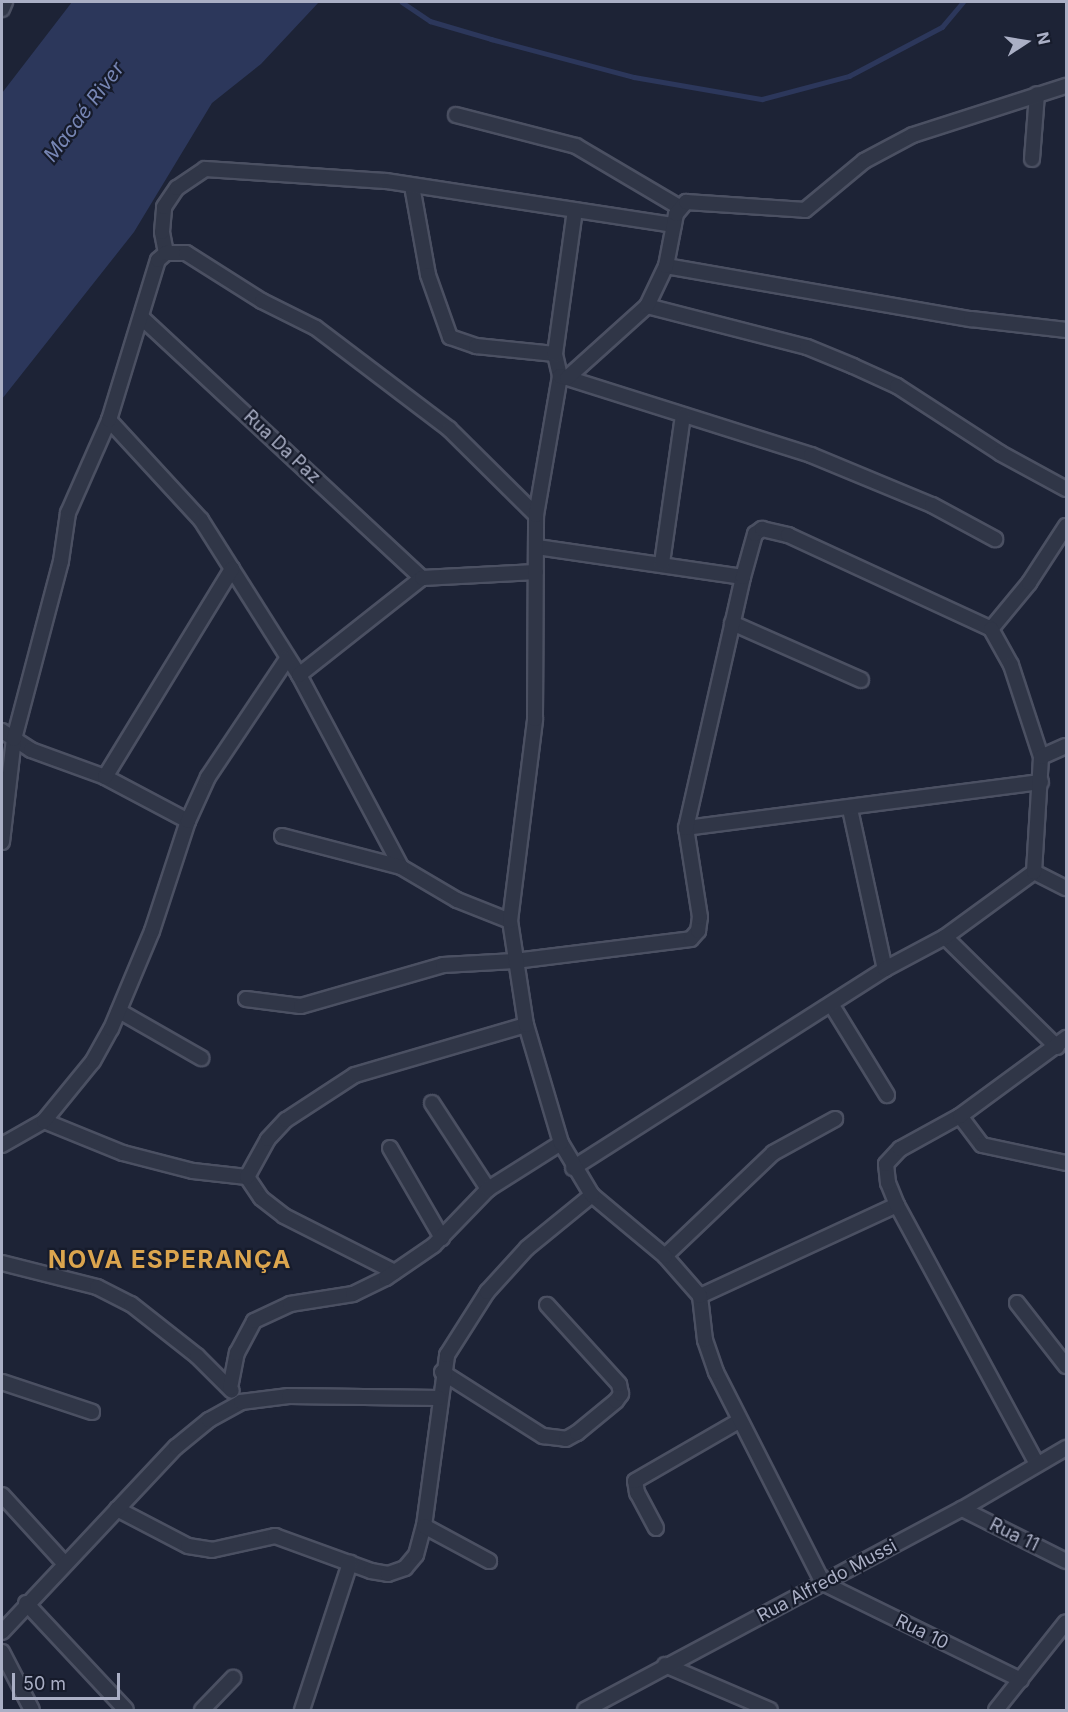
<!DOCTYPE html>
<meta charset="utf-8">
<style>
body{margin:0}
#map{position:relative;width:1068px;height:1712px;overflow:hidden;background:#1d2336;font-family:Inter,sans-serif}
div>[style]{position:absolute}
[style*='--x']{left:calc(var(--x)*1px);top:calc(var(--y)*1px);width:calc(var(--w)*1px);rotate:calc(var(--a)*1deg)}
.water>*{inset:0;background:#2c375b}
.stream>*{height:4.5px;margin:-2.25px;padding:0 2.25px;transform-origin:2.25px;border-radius:2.25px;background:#2c375b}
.roads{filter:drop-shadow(2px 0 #4b5062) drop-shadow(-2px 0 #4b5062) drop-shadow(0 2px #4b5062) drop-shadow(0 -2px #4b5062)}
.minor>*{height:14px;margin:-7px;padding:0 7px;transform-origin:7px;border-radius:7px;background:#303647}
span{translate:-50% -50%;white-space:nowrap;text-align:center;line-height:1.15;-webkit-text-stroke:4.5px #161b2b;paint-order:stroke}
.street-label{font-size:18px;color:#aaafc5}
.water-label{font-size:20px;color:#7786b4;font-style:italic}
.district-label{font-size:24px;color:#dba54e;font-weight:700;letter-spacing:1.5px}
.frame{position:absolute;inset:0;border:3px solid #aaafc5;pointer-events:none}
.north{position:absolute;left:996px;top:12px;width:60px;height:60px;-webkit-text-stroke:4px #161b2b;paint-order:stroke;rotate:78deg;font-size:16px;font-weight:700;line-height:24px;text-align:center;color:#aaafc5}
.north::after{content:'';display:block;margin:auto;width:21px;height:27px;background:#aaafc5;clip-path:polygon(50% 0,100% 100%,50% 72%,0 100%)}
.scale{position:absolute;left:12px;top:1673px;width:108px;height:27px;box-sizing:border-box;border:3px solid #aaafc5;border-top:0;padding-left:8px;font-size:18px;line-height:21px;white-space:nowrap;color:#aaafc5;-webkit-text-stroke:4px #161b2b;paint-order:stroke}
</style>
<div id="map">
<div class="water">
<i style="clip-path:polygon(72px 2px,319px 2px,261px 64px,212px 103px,134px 232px,2px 399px,2px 93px)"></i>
</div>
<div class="stream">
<i style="--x:402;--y:2;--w:34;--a:34"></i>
<i style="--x:430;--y:21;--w:64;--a:16.4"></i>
<i style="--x:491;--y:39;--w:148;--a:14.9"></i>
<i style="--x:634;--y:77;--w:130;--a:9.8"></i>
<i style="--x:762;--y:99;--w:90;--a:-14.8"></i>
<i style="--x:849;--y:76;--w:105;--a:-27.8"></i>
<i style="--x:942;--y:27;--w:33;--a:-50"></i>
</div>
<div class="roads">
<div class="minor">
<i style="--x:2;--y:9;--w:8;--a:-67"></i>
<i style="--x:456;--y:115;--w:124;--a:14.5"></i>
<i style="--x:576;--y:146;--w:120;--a:30.6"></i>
<i style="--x:1032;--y:159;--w:65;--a:-85.6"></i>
<i style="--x:412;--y:186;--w:90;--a:79.8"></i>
<i style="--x:428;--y:275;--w:66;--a:70.5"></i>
<i style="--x:450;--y:337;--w:28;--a:19"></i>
<i style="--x:476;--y:346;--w:79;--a:5.8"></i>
<i style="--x:166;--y:253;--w:21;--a:-101"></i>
<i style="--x:162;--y:232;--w:25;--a:-85"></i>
<i style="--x:164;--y:207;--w:23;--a:-56"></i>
<i style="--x:177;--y:188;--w:34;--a:-34"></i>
<i style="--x:205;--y:169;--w:181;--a:3.8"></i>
<i style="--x:386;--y:181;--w:291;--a:8.7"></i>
<i style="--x:666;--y:266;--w:310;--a:9.9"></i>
<i style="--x:971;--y:319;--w:96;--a:6.6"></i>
<i style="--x:647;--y:306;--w:165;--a:14.4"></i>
<i style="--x:807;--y:347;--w:50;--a:22.4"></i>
<i style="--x:853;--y:366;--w:48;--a:24.4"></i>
<i style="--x:897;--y:386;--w:123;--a:33"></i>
<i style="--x:1000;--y:453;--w:75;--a:28.6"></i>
<i style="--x:141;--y:317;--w:384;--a:42.9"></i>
<i style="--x:560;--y:376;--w:23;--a:-103"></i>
<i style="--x:555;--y:354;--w:145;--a:-82.1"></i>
<i style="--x:567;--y:378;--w:256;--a:17.5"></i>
<i style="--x:811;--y:455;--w:131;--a:22.5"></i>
<i style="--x:932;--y:505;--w:72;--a:28.4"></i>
<i style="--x:109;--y:420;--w:136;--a:47.4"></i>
<i style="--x:201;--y:520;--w:183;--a:57.7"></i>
<i style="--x:299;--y:675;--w:217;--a:62"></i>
<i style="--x:401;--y:867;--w:65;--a:30.5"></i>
<i style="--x:457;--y:900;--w:57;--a:21.6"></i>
<i style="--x:537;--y:547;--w:208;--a:8.3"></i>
<i style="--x:662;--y:563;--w:149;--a:-81.9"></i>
<i style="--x:732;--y:623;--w:141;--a:23.8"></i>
<i style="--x:991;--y:629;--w:60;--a:-50.4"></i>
<i style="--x:1029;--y:583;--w:68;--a:-57"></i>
<i style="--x:299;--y:675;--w:157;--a:-38.3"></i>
<i style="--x:422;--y:578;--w:114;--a:-3"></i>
<i style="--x:2;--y:731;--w:35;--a:33"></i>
<i style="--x:31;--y:750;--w:79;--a:20"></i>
<i style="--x:105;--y:777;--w:94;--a:27.9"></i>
<i style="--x:105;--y:777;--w:244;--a:-58.6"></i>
<i style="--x:850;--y:809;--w:164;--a:77.7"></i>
<i style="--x:686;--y:828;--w:358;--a:-7.4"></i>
<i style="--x:282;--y:836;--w:123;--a:14.6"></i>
<i style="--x:2;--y:842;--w:104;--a:-83.4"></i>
<i style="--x:14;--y:739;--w:184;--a:-75.2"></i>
<i style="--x:61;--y:561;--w:49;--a:-81.7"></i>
<i style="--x:68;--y:513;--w:102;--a:-66.2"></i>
<i style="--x:109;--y:420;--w:167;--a:-73"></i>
<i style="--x:158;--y:260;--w:11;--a:-41"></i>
<i style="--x:166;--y:253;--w:20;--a:0"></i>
<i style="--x:186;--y:253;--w:90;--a:32.3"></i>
<i style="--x:262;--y:301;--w:60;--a:26.6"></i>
<i style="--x:316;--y:328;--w:167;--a:37.2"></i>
<i style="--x:449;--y:429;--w:122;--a:44.7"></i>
<i style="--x:1034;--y:872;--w:36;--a:27"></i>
<i style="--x:945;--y:937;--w:157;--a:44.5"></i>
<i style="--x:246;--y:999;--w:55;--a:7.3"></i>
<i style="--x:301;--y:1006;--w:148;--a:-16.1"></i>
<i style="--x:443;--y:965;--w:72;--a:-3.2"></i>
<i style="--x:515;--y:961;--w:177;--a:-7.1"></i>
<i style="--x:691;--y:939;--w:11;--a:-49"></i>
<i style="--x:698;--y:931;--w:14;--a:-82"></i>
<i style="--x:700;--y:917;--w:90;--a:-98.9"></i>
<i style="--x:686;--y:828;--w:257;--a:-77.2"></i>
<i style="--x:743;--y:577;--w:45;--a:-74.4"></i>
<i style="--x:755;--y:534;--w:9;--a:-36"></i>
<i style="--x:762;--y:529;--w:27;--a:13"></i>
<i style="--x:788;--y:535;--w:224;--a:24.8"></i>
<i style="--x:991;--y:629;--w:41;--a:60.9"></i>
<i style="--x:1011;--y:665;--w:97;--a:71.9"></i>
<i style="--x:831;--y:1004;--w:107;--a:58.4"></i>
<i style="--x:119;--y:1011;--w:95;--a:29.8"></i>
<i style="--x:432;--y:1103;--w:103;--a:56.9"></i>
<i style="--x:960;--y:1116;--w:36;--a:53"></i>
<i style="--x:982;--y:1145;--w:86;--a:12.1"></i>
<i style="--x:44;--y:1121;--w:85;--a:22.1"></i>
<i style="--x:123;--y:1153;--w:72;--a:14.4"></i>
<i style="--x:193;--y:1171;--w:54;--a:6.3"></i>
<i style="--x:247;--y:1177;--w:25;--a:56"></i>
<i style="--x:261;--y:1198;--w:29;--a:38"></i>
<i style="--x:284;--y:1216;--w:124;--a:26.8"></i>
<i style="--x:2;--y:1145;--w:48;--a:-29.7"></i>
<i style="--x:44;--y:1121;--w:77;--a:-50.8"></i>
<i style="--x:93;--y:1061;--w:37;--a:-61"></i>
<i style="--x:111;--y:1029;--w:106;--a:-67.3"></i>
<i style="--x:152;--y:931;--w:116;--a:-71.9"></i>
<i style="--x:188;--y:821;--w:48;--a:-65.6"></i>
<i style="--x:208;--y:777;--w:142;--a:-56.2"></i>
<i style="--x:390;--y:1148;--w:104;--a:60"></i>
<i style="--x:573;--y:1168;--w:370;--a:-32.5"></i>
<i style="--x:885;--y:969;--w:68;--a:-28.1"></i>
<i style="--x:945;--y:937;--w:110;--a:-36.1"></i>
<i style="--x:1034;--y:872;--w:115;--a:-86.5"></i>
<i style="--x:1041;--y:757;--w:27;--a:-24"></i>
<i style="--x:247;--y:1177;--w:43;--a:-61.1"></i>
<i style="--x:268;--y:1139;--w:26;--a:-47"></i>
<i style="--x:286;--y:1120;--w:82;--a:-33.1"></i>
<i style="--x:355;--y:1075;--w:178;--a:-16.3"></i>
<i style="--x:665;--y:1256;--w:149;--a:-43.6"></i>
<i style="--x:773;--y:1153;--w:71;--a:-28.7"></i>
<i style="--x:2;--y:1263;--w:98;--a:14.2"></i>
<i style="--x:97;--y:1287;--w:38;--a:27"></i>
<i style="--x:131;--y:1304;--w:84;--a:38.2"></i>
<i style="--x:197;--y:1356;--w:49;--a:45"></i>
<i style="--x:700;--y:1296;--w:217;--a:-24.8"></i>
<i style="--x:1017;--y:1303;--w:80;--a:52.1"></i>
<i style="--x:442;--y:1372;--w:120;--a:32.4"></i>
<i style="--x:543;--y:1436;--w:23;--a:7"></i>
<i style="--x:566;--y:1439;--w:13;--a:-29"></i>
<i style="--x:577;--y:1433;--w:50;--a:-39.4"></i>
<i style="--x:616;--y:1401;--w:9;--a:-54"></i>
<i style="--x:621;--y:1394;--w:10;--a:-101"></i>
<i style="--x:619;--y:1384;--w:107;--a:-132.3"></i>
<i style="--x:2;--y:1382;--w:95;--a:18.4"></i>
<i style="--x:230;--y:1388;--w:36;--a:-79"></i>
<i style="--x:237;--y:1353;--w:36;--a:-62"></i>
<i style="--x:254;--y:1321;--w:40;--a:-25"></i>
<i style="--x:290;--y:1304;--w:64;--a:-9"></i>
<i style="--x:353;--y:1294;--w:37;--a:-26"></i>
<i style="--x:386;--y:1278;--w:58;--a:-34.5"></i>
<i style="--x:434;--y:1245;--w:78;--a:-46"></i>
<i style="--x:488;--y:1189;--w:86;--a:-32.2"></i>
<i style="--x:1037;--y:1464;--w:294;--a:-118.4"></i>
<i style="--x:897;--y:1205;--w:24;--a:-112"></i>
<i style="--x:888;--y:1183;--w:19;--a:-96"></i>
<i style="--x:886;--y:1164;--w:21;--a:-47"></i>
<i style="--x:900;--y:1149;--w:68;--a:-28.8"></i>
<i style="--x:960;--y:1116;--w:132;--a:-36.3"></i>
<i style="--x:2;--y:1495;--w:92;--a:47.6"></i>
<i style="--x:117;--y:1509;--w:80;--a:27.5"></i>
<i style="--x:188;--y:1546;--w:24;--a:9"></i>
<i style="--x:212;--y:1550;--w:65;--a:-12.5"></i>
<i style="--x:275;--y:1536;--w:102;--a:20"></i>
<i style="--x:371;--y:1571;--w:17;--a:10"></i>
<i style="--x:388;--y:1574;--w:18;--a:-19"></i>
<i style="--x:405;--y:1568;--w:17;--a:-50"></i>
<i style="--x:416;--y:1555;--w:30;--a:-75"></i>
<i style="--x:424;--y:1526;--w:173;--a:-82.3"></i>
<i style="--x:447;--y:1355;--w:75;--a:-57.6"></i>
<i style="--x:487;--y:1292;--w:59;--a:-47.7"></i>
<i style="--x:527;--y:1248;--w:84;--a:-39.2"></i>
<i style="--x:962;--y:1509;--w:116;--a:26.6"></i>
<i style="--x:424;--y:1526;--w:74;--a:28.3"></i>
<i style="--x:656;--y:1528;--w:40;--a:-118"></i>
<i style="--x:637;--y:1493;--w:12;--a:-99"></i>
<i style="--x:635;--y:1481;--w:120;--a:-30"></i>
<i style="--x:26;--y:1603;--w:146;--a:46.9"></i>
<i style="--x:2;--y:1632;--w:254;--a:-46.8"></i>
<i style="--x:176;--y:1447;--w:43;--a:-39.3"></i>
<i style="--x:209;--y:1420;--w:37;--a:-29"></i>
<i style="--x:241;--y:1402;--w:48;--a:-7.1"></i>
<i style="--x:289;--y:1396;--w:150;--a:0.8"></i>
<i style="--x:2;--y:1652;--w:65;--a:62.7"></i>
<i style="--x:665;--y:1665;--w:114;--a:23.2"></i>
<i style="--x:1021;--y:1680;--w:220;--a:-153.9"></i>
<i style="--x:823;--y:1583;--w:237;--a:-116.9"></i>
<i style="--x:716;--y:1372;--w:34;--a:-109"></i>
<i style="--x:705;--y:1340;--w:44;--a:-96.5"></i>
<i style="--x:700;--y:1296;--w:53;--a:-131.2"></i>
<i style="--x:665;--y:1256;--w:95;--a:-140.1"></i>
<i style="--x:592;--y:1195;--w:61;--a:-120.8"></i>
<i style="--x:561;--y:1143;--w:123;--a:-106.5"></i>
<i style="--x:526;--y:1025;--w:105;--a:-98.7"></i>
<i style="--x:510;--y:921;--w:204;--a:-82.9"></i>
<i style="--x:535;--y:719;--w:204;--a:-89.7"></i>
<i style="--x:536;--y:515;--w:141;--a:-80.2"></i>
<i style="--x:560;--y:376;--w:7;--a:16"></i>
<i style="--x:567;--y:378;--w:108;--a:-42"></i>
<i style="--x:647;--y:306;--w:44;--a:-64.6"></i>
<i style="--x:666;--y:266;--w:53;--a:-79.1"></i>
<i style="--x:676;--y:214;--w:16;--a:-50"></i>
<i style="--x:686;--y:202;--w:119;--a:3.8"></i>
<i style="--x:805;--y:210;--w:77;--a:-39.7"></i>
<i style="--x:864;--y:161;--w:55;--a:-28"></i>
<i style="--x:913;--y:135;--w:161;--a:-17.8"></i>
<i style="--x:202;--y:1710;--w:45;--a:-45.9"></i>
<i style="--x:302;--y:1710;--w:155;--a:-71.9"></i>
<i style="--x:585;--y:1710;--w:427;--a:-28.1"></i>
<i style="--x:962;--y:1509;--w:121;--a:-30.4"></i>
<i style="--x:996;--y:1710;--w:112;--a:-51.5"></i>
</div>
</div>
<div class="street-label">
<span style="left:282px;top:447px;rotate:43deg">Rua Da Paz</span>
<span style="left:1014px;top:1535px;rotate:26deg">Rua 11</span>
<span style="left:827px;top:1581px;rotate:-28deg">Rua Alfredo Mussi</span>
<span style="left:922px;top:1632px;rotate:26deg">Rua 10</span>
</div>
<div class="water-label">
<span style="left:84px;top:112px;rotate:-53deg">Macaé River</span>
</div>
<div class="district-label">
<span style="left:170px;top:1260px">NOVA ESPERANÇA</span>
</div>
<div class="frame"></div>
<div class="north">N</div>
<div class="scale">50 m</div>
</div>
